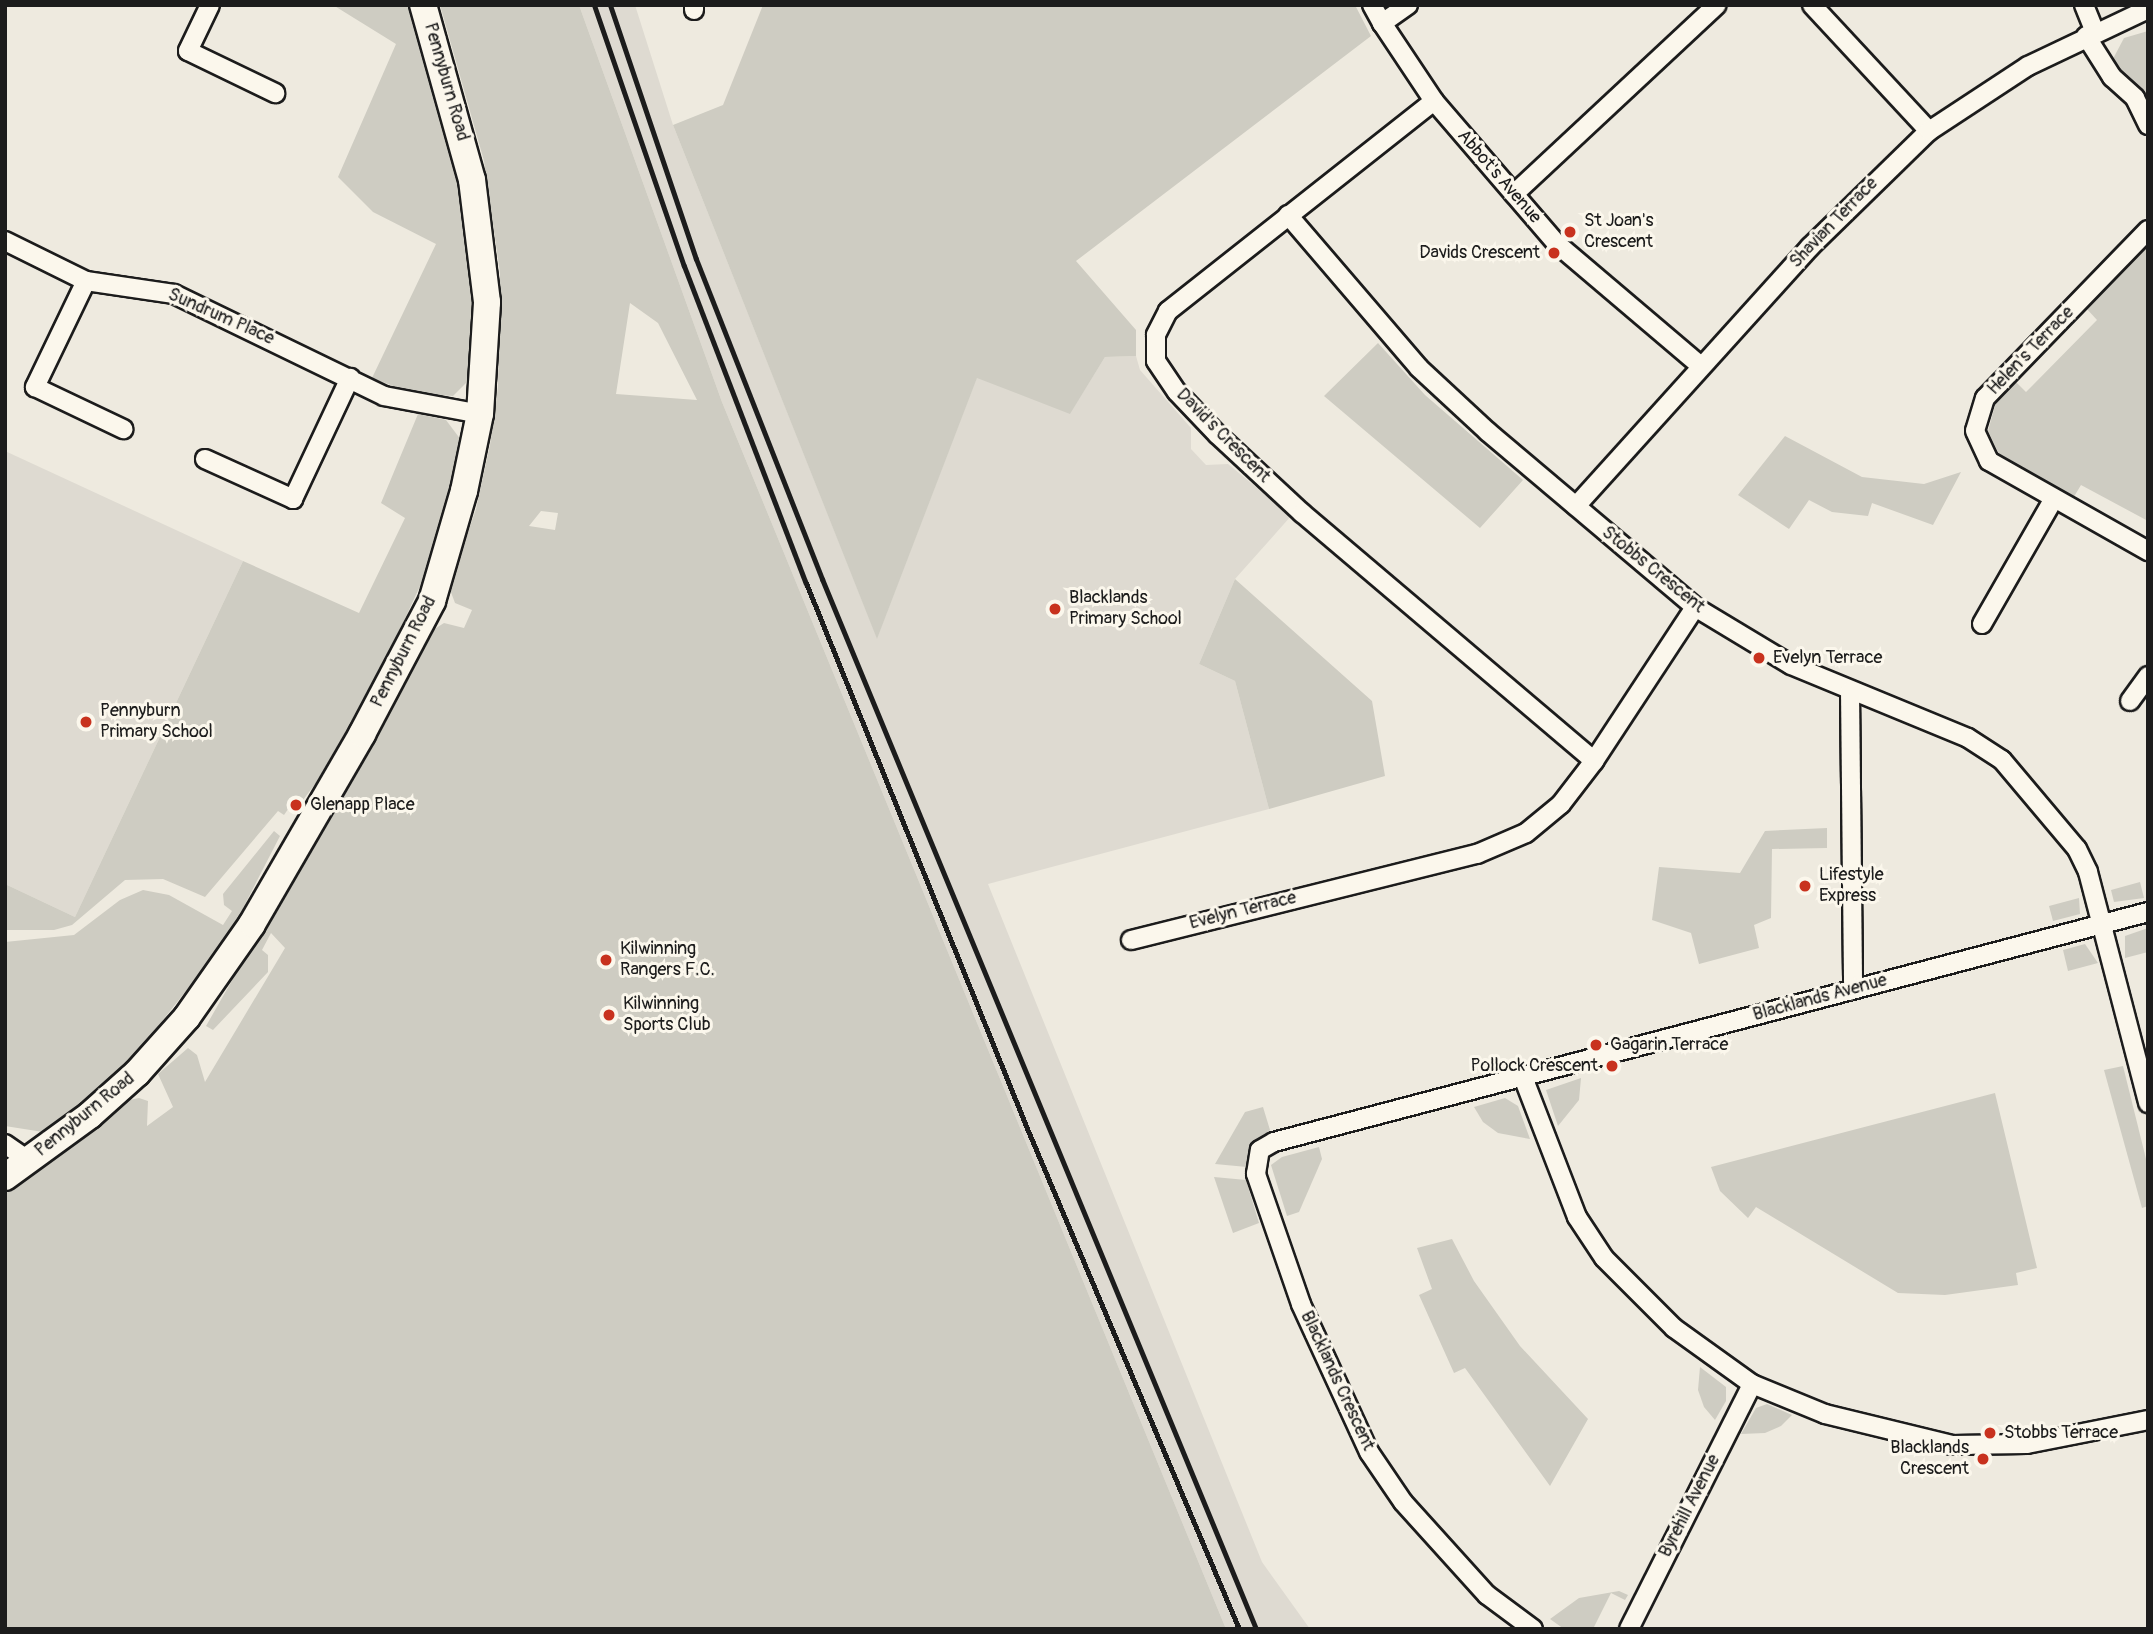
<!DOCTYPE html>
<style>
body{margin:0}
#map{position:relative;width:2153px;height:1634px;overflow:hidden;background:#eeeadf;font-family:Pangolin,sans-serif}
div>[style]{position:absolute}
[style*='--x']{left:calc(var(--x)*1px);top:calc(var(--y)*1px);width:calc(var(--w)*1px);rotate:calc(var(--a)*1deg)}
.built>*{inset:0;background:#dedad1}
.green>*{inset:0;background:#ceccc2}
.roads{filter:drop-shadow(2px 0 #1c1c1c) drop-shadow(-2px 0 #1c1c1c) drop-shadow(0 2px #1c1c1c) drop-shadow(0 -2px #1c1c1c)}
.street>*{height:18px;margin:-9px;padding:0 9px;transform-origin:9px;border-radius:9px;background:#fbf7ec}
.secondary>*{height:26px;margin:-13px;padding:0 13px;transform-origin:13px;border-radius:13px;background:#fbf7ec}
.rail>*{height:5px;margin:-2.5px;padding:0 2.5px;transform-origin:2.5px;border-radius:2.5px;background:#1c1c1c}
.dots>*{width:19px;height:19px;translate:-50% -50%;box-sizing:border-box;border:4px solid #fbf7ec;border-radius:50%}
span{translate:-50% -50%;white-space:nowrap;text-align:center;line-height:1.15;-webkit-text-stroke:6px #fbf7ec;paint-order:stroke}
.street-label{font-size:18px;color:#1c1c1c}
.poi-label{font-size:18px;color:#1c1c1c}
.left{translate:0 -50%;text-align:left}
.right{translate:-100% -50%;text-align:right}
.frame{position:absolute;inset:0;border:7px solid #1c1c1c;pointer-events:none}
</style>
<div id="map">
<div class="built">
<i style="clip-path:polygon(579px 5px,635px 5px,673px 125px,877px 638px,977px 377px,1070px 413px,1105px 357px,1136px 356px,1140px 370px,1191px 428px,1191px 449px,1206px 465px,1228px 464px,1291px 516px,1235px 579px,1199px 664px,1235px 681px,1269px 809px,988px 884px,1262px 1562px,1310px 1629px,1226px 1629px,722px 402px)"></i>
<i style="clip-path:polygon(5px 451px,243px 561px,75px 917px,5px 884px)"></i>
</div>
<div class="green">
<i style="clip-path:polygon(333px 5px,412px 5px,460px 180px,474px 287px,472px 377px,453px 396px,412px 393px,372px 378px,436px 244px,373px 212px,338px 177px,396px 44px)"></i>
<i style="clip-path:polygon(evenodd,440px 5px,579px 5px,722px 402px,1226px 1629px,5px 1629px,5px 1194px,82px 1140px,125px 1101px,139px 1098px,148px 1101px,147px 1126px,173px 1107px,158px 1074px,188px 1048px,197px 1055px,205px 1082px,285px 948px,271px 933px,262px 950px,268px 955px,268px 972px,213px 1030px,206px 1026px,246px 956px,340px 803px,433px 630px,444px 623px,464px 628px,472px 610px,455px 603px,449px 587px,476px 509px,490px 445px,498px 387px,500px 273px,484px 161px,440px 5px,630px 303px,658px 323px,697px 400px,616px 394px,630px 303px,440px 5px,541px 511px,558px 513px,555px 530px,529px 526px,541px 511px)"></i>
<i style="clip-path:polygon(763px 5px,1355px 5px,1371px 36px,1076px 261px,1136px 330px,1136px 356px,1105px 357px,1070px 414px,977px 378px,877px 639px,673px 125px,723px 105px)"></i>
<i style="clip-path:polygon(2148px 31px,2148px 100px,2114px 65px,2114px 57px,2124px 38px)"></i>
<i style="clip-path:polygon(2148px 245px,2148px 521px,2081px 485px,2072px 500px,2002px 460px,1988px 431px,1996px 402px,2014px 380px,2026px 392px,2097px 320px,2086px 308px)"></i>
<i style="clip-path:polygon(1378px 343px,1425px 395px,1523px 480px,1480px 528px,1324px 396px)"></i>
<i style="clip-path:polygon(418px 414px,446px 420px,461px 440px,446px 517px,428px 569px,373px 687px,337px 755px,300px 804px,295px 799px,284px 815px,278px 811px,205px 897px,163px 879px,125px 880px,72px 925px,54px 930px,5px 930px,5px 884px,75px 917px,243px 561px,359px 613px,405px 518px,381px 503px)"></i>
<i style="clip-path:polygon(1785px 436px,1862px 477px,1924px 484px,1961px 472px,1933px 525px,1872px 503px,1868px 516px,1832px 512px,1809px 500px,1789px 529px,1738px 495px)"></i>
<i style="clip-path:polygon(1235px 579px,1372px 701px,1385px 776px,1269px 809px,1235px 681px,1199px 664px)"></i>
<i style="clip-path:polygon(1827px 828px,1827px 848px,1772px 849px,1771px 918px,1754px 925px,1759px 948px,1699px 964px,1691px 933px,1652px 920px,1659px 867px,1740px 873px,1765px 831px)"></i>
<i style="clip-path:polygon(274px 831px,280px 836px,227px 939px,140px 1049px,101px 1089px,54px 1126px,43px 1132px,5px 1126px,5px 942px,74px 935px,120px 900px,143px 890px,169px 895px,223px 925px,232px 911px,224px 905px,223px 894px)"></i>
<i style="clip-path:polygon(2140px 882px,2144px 898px,2114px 902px,2111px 890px)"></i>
<i style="clip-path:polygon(2079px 898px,2080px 914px,2053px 921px,2049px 906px)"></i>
<i style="clip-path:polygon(2148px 928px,2148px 952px,2125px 958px,2125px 936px)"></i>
<i style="clip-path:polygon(2085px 944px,2098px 963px,2068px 971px,2063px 950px)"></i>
<i style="clip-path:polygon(2123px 1066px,2148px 1167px,2148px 1206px,2142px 1208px,2104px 1070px)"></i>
<i style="clip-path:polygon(1581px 1078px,1579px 1100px,1558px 1126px,1546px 1090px)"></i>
<i style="clip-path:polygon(1995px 1093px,2037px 1268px,2016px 1273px,2018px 1285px,1945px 1295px,1898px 1293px,1756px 1207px,1748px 1218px,1720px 1191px,1711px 1167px)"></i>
<i style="clip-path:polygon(1505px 1098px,1518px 1106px,1530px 1139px,1498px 1133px,1483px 1122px,1474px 1107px)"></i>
<i style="clip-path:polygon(1263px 1107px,1270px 1130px,1250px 1146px,1247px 1167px,1215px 1164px,1245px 1112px)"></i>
<i style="clip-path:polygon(1319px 1147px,1322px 1159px,1299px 1212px,1287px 1216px,1271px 1165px,1282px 1157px)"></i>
<i style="clip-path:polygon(1214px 1177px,1246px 1180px,1259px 1223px,1233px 1233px)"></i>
<i style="clip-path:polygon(1452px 1239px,1474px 1281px,1520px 1346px,1588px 1419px,1550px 1486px,1465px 1368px,1454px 1373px,1419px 1295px,1432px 1289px,1417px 1248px)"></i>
<i style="clip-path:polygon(1700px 1367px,1726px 1387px,1726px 1401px,1715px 1420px,1704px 1407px,1698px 1390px)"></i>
<i style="clip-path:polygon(1767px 1404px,1792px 1415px,1781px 1426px,1765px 1433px,1741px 1434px,1756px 1408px)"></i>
<i style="clip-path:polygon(1619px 1591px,1628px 1595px,1625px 1600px,1611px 1593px,1593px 1629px,1564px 1629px,1550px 1619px,1579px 1598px)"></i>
</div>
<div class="roads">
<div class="street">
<i style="--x:210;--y:5;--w:51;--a:115.6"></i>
<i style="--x:188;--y:51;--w:97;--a:25.8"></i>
<i style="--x:694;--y:5;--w:5;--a:90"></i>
<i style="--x:1372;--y:5;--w:21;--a:61"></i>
<i style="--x:1408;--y:5;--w:32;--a:145"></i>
<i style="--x:1382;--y:23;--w:94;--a:56.3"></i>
<i style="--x:1434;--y:101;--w:189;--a:49.3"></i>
<i style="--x:1557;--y:244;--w:189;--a:40.3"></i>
<i style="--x:1812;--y:5;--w:172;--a:47.1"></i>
<i style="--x:2084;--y:5;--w:29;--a:68"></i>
<i style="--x:2086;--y:36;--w:49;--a:57.6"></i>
<i style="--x:2112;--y:77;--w:31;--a:42"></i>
<i style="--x:2135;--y:98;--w:30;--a:64"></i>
<i style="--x:1434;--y:101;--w:339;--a:141.7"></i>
<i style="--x:1168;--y:311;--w:27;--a:117"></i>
<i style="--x:1156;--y:335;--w:26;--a:90"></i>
<i style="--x:1156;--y:361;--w:37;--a:56"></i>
<i style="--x:1177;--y:392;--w:59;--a:46.4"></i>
<i style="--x:1218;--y:435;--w:115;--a:42.9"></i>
<i style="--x:1302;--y:513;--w:383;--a:40.3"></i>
<i style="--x:1514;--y:194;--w:277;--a:-43"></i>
<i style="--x:1288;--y:215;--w:201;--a:49.4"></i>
<i style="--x:1419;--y:368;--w:94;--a:42.8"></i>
<i style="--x:1488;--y:432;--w:271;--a:40.2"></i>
<i style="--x:1695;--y:607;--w:112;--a:31.1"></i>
<i style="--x:1791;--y:665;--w:191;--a:22.4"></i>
<i style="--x:1968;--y:738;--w:40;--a:32.9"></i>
<i style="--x:2002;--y:760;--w:116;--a:49.9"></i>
<i style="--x:2077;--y:849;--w:25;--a:64"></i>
<i style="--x:2088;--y:872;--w:239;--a:75.4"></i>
<i style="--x:2148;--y:230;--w:234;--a:134.1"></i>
<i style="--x:1985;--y:398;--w:34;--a:107"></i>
<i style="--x:1975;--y:431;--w:33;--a:65"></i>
<i style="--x:1989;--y:461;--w:183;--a:29.5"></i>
<i style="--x:5;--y:241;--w:90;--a:26.3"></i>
<i style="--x:86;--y:281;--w:89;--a:8.4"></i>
<i style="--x:174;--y:294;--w:233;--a:25.9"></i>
<i style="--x:384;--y:396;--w:98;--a:10.6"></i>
<i style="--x:86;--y:281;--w:118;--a:115.7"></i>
<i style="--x:35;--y:387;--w:98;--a:25.5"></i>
<i style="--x:205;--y:459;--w:97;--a:24.4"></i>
<i style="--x:293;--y:499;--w:134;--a:-64.8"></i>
<i style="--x:1576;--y:506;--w:349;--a:-47.9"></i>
<i style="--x:1810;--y:247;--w:166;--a:-44.3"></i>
<i style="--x:1929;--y:131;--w:118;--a:-33.3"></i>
<i style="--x:2028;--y:66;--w:133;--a:-25.4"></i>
<i style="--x:1982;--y:624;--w:143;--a:-60.2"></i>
<i style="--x:1850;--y:691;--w:298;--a:89.4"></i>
<i style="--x:2130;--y:701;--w:31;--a:-54"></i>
<i style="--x:1131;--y:940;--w:357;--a:-14"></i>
<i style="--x:1477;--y:854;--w:53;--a:-23.2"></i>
<i style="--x:1526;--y:833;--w:45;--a:-39.6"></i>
<i style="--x:1561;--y:804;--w:54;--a:-52.5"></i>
<i style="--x:1594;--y:761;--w:184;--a:-56.7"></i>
<i style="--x:1523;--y:1077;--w:150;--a:68.9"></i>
<i style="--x:1577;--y:1217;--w:49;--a:56.6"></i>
<i style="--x:1604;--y:1258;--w:99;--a:45"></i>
<i style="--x:1674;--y:1328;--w:96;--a:35.7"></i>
<i style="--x:1752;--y:1384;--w:79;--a:22.3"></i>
<i style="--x:1825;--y:1414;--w:131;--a:13.7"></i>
<i style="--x:1952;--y:1445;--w:75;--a:-0.8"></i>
<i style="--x:2027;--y:1444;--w:123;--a:-11.2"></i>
<i style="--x:5;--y:1144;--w:29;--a:35"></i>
<i style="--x:1533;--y:1629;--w:57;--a:-143.5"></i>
<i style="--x:1487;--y:1595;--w:125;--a:-132.1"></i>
<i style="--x:1403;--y:1502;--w:60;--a:-124.2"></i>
<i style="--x:1369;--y:1452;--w:163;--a:-114.7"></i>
<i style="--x:1301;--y:1304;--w:138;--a:-109.1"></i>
<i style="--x:1256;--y:1174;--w:24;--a:-81"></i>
<i style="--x:1260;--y:1150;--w:16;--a:-30"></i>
<i style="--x:1274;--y:1142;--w:904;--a:-14.74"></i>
<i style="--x:1629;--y:1629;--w:274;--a:-63.3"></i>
</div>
<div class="secondary">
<i style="--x:5;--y:1177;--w:105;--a:-36.1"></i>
<i style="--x:90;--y:1115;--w:63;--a:-41.8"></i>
<i style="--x:137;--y:1073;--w:75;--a:-48.2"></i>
<i style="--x:187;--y:1017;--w:113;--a:-55"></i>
<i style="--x:252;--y:924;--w:220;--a:-59.9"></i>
<i style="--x:362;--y:734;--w:150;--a:-62.2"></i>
<i style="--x:432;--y:601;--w:115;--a:-73.8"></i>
<i style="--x:464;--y:491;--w:79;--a:-78.3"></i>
<i style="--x:480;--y:414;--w:112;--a:-86.4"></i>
<i style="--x:487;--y:302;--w:123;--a:-97"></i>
<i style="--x:472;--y:180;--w:182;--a:-105.6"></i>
</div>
</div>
<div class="rail">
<i style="--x:594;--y:5;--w:276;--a:71"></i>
<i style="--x:684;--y:266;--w:340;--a:69"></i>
<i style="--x:806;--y:583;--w:586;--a:67.94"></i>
<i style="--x:1026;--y:1126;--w:546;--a:67.05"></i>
<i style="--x:610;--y:5;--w:268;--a:71.3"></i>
<i style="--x:696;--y:259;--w:344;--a:68.5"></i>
<i style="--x:822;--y:579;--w:1136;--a:67.54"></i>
</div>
<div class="dots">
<i style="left:1570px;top:232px;background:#c8321e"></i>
<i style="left:1554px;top:253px;background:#c8321e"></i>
<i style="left:1055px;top:609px;background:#c8321e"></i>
<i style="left:1759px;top:658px;background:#c8321e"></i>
<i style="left:86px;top:722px;background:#c8321e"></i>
<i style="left:296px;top:805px;background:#c8321e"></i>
<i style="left:1805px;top:886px;background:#c8321e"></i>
<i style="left:606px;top:960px;background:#c8321e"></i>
<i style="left:609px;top:1015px;background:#c8321e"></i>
<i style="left:1596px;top:1045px;background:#c8321e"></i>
<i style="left:1612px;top:1066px;background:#c8321e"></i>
<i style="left:1990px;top:1433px;background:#c8321e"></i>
<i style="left:1983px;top:1459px;background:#c8321e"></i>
</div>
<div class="street-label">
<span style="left:446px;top:82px;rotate:74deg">Pennyburn Road</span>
<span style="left:1499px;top:177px;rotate:49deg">Abbot's Avenue</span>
<span style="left:1834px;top:223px;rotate:-46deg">Shavian Terrace</span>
<span style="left:221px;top:317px;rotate:24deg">Sundrum Place</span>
<span style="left:2031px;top:351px;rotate:-46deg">Helen's Terrace</span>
<span style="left:1223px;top:436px;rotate:45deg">David's Crescent</span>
<span style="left:1653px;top:570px;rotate:39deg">Stobbs Crescent</span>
<span style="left:404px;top:652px;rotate:-63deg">Pennyburn Road</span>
<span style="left:1243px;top:911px;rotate:-14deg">Evelyn Terrace</span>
<span style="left:1820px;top:998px;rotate:-15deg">Blacklands Avenue</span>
<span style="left:85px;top:1115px;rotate:-39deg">Pennyburn Road</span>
<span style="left:1337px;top:1381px;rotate:65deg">Blacklands Crescent</span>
<span style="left:1690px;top:1506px;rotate:-63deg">Byrehill Avenue</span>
</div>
<div class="poi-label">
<span class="left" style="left:1584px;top:232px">St Joan's<br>Crescent</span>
<span class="right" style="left:1540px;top:253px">Davids Crescent</span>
<span class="left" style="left:1069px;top:609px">Blacklands<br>Primary School</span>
<span class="left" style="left:1773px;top:658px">Evelyn Terrace</span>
<span class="left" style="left:100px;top:722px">Pennyburn<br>Primary School</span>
<span class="left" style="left:310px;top:805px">Glenapp Place</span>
<span class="left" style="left:1819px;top:886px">Lifestyle<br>Express</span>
<span class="left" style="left:620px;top:960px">Kilwinning<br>Rangers F.C.</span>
<span class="left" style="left:623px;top:1015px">Kilwinning<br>Sports Club</span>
<span class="left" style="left:1610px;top:1045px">Gagarin Terrace</span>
<span class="right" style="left:1598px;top:1066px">Pollock Crescent</span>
<span class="left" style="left:2004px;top:1433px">Stobbs Terrace</span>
<span class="right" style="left:1969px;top:1459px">Blacklands<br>Crescent</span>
</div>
<div class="frame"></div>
</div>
